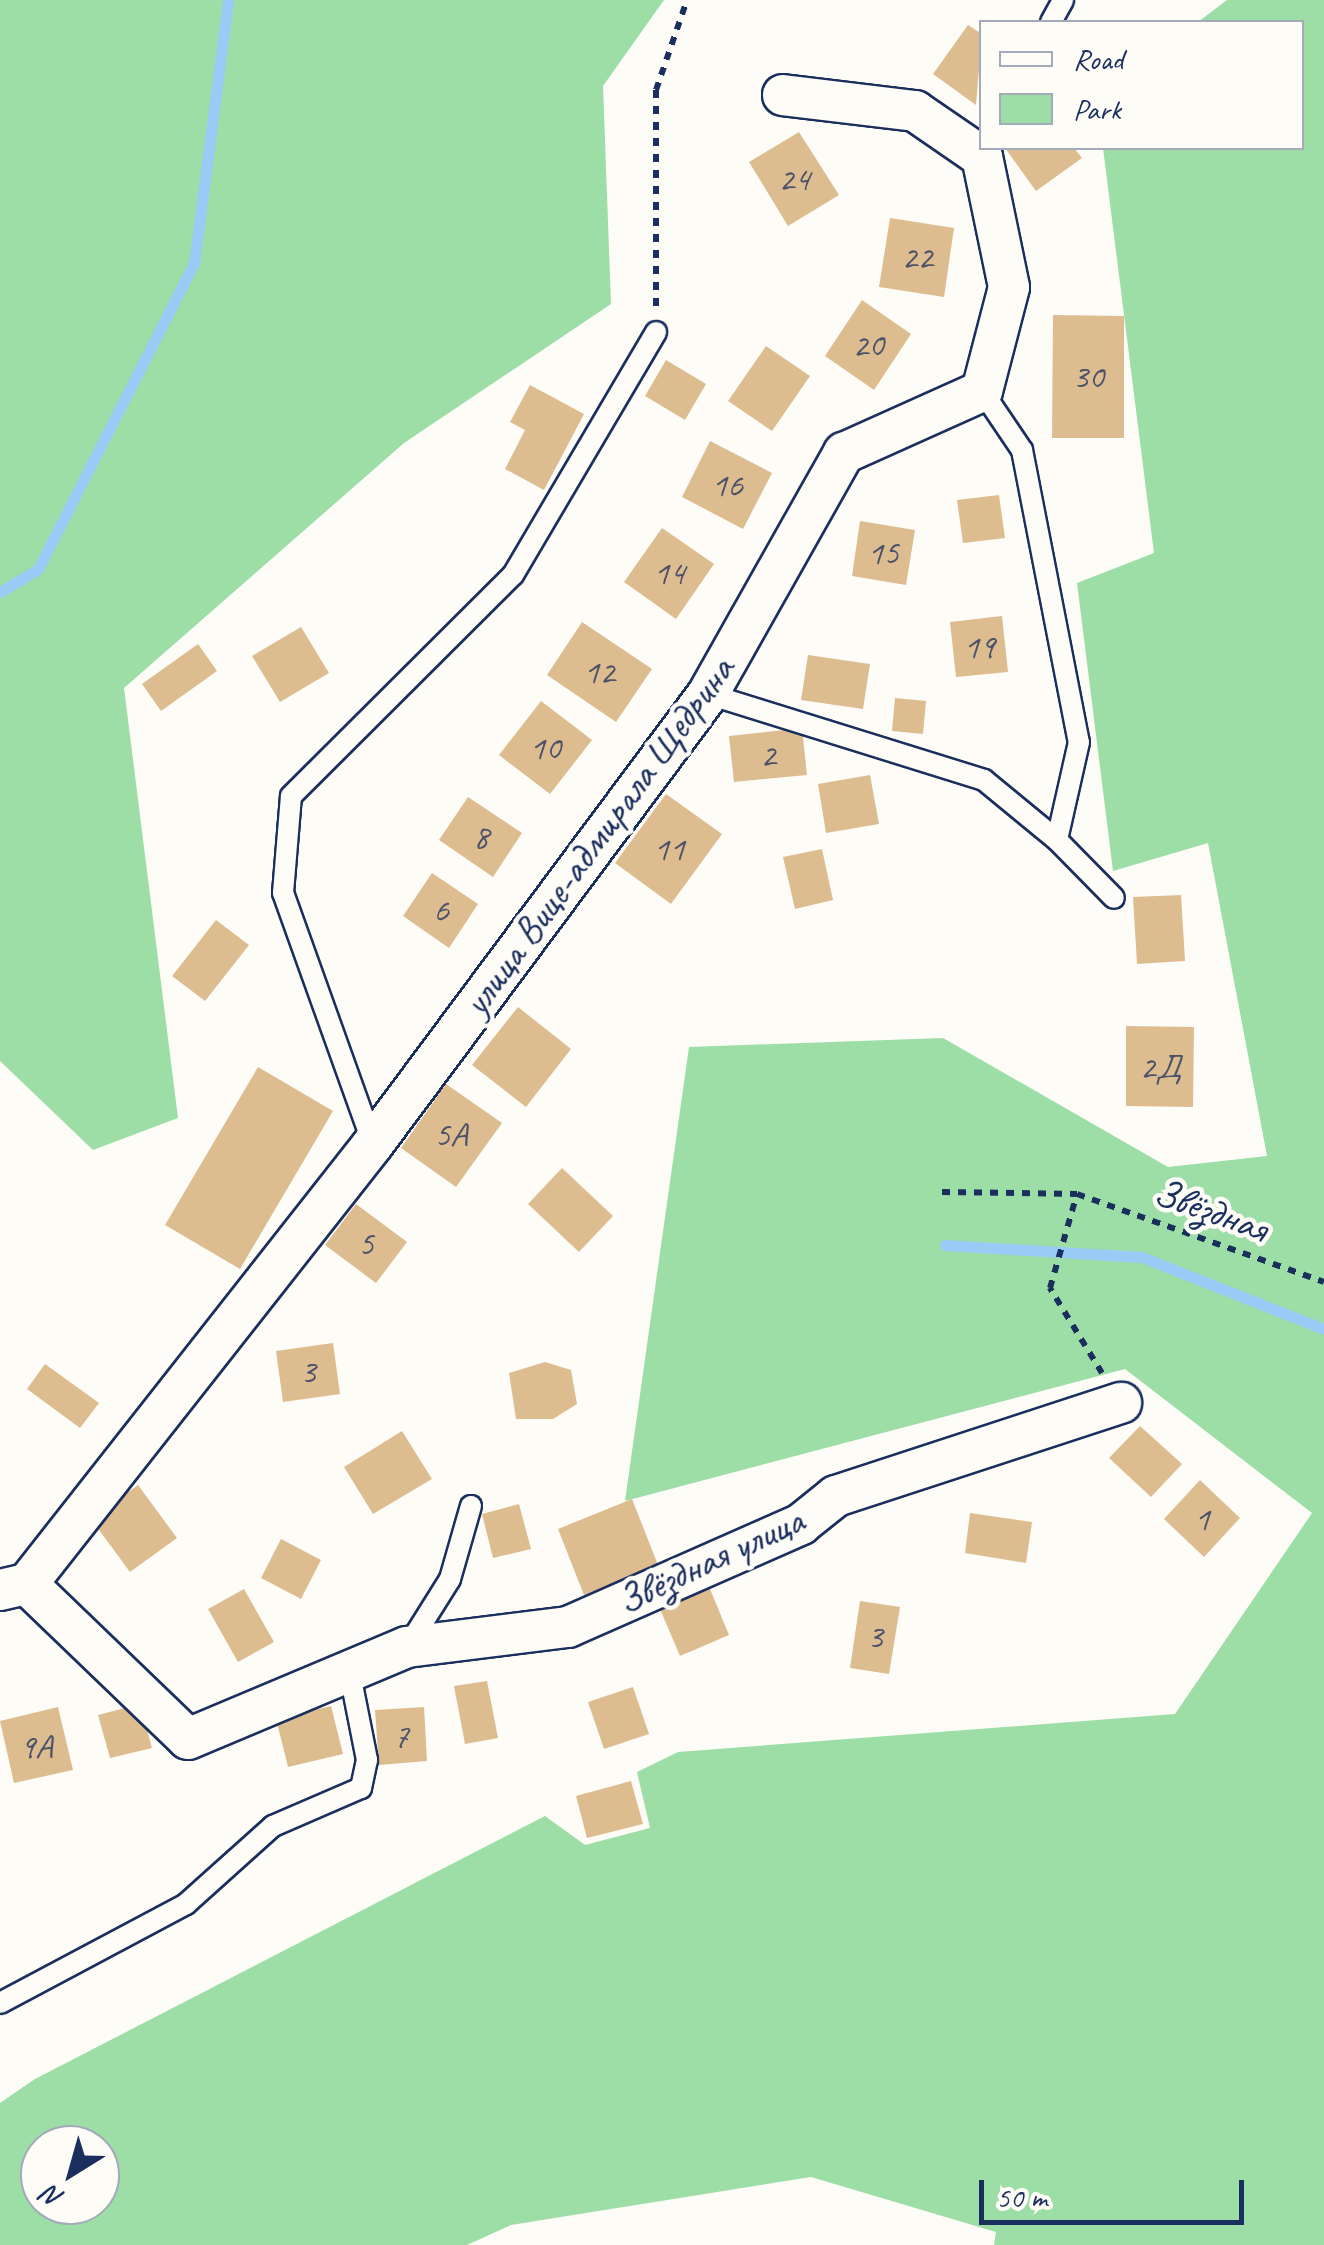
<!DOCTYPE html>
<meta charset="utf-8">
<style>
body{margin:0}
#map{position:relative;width:1324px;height:2245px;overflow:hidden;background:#fdfcf7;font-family:Caveat,sans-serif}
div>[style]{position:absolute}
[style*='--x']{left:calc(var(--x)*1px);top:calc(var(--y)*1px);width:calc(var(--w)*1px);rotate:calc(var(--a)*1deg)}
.green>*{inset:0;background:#9ddda6}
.stream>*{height:11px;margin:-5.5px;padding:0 5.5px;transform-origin:5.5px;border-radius:5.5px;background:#99cbf6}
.building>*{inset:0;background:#ddbd90}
.path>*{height:6px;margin-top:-3px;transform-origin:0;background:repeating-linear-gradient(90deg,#1b2f5e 0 8px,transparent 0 16px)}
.roads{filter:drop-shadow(2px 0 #1b2f5e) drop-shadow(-2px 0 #1b2f5e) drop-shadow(0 2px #1b2f5e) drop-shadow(0 -2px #1b2f5e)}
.lane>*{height:20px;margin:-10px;padding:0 10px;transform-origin:10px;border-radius:10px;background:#fdfcf7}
.street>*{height:40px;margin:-20px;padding:0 20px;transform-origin:20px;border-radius:20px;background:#fdfcf7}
span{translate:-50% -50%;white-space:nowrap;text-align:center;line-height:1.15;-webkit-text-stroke:9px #fdfcf7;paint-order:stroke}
.number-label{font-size:35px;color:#4c526a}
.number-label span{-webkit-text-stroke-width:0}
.street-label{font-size:40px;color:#1b2f5e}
.legend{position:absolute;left:979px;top:20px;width:325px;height:130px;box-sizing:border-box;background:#fdfcf7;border:2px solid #a3aaba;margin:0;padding:12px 18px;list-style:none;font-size:30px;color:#1b2f5e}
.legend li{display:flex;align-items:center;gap:20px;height:50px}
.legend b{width:50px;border:2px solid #a3aaba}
.north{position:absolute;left:20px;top:2125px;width:100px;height:100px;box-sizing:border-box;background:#fdfcf7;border:2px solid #a3aaba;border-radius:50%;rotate:217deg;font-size:28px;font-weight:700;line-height:40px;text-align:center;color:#1b2f5e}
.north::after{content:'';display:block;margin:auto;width:35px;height:45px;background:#1b2f5e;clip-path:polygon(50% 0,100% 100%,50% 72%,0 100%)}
.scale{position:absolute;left:979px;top:2180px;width:265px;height:45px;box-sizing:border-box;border:5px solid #1b2f5e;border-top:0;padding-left:12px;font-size:30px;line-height:35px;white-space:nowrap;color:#1b2f5e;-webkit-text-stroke:8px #fdfcf7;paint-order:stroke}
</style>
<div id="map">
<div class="green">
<i style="clip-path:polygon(0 0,664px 0,603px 86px,611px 304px,404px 443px,124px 688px,178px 1118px,93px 1150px,0 1061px)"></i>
<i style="clip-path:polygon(evenodd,1227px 0,1324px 0,1324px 2245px,994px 2245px,996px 2232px,811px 2177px,511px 2225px,467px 2245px,0 2245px,0 2103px,35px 2079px,545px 1816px,585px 1845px,650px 1828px,637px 1772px,678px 1752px,1175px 1714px,1312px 1513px,1125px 1369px,625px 1501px,689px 1047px,943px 1038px,1168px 1167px,1267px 1156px,1208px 843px,1113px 871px,1077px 583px,1154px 553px,1103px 148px,1302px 148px,1302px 22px,1198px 22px,1227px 0,40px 2145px,100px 2145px,100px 2205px,40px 2205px,40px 2145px)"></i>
</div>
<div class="stream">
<i style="--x:0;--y:592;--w:44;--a:-31.2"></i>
<i style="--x:38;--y:569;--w:343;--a:-63"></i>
<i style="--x:194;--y:263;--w:265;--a:-82.6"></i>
<i style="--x:945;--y:1245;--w:197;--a:3.5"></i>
<i style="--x:1142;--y:1257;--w:196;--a:21.6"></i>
</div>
<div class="building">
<i style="clip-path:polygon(968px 25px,982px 34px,976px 105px,933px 74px)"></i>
<i style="clip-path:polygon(799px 132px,839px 195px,788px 226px,749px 162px)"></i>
<i style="clip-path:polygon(1005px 148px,1074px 148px,1082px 158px,1036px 191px)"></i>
<i style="clip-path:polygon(890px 218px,954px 228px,944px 297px,879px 287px)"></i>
<i style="clip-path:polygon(862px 300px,911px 334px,874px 390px,825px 356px)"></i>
<i style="clip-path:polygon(1053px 315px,1124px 316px,1124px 438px,1052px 438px)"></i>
<i style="clip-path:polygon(766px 346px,810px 376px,772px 431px,728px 401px)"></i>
<i style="clip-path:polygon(666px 360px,706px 384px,685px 420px,645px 396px)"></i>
<i style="clip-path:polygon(530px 385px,584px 414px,544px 490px,505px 469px,525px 430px,510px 422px)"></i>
<i style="clip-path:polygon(710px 441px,772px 473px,743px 529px,682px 497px)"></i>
<i style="clip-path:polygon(999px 495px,1005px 538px,963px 543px,957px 500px)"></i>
<i style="clip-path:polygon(860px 521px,915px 530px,906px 585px,852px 576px)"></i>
<i style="clip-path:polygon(662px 528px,714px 564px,676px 619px,624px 582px)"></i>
<i style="clip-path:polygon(1002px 616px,1008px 672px,956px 677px,950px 622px)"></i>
<i style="clip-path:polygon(582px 622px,652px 669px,616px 722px,547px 675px)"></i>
<i style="clip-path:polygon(301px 627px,329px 673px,280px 702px,252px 656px)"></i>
<i style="clip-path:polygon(198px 644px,217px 671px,161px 711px,142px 684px)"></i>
<i style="clip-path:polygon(808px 655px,870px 664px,863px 709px,801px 700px)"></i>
<i style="clip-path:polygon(895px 698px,926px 701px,923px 734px,892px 731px)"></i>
<i style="clip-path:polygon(541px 701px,592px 740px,550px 794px,499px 755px)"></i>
<i style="clip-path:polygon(802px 728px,807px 775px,734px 782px,729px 736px)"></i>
<i style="clip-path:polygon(870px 775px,879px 824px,826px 833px,818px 784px)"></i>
<i style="clip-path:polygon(666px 794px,722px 834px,671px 904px,615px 863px)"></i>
<i style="clip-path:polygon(468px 797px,522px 833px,493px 877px,439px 840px)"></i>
<i style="clip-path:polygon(822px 849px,833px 900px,795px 909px,783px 857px)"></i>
<i style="clip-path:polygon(432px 873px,478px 904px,449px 948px,403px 916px)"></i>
<i style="clip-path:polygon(1181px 895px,1185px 961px,1137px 964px,1133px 897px)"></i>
<i style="clip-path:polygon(216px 920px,249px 945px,205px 1001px,172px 976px)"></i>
<i style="clip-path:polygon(518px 1007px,571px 1049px,526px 1107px,472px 1065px)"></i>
<i style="clip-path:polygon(1126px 1026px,1194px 1027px,1193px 1107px,1126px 1106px)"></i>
<i style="clip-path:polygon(258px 1067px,333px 1111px,240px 1269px,165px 1225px)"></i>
<i style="clip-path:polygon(446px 1084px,502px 1123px,456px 1187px,401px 1148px)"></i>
<i style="clip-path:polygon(562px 1168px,613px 1216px,579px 1252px,528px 1204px)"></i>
<i style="clip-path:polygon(356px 1204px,407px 1242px,376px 1283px,325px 1245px)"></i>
<i style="clip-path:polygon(333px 1343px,340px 1394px,283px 1402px,276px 1351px)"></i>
<i style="clip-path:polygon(545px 1362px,571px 1370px,577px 1404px,553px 1419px,516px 1419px,509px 1373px)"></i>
<i style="clip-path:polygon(45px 1364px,99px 1403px,80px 1428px,27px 1389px)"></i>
<i style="clip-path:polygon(1140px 1426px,1182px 1464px,1151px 1497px,1109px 1458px)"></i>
<i style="clip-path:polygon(402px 1431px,432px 1479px,373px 1514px,344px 1467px)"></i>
<i style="clip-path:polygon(1200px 1480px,1240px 1518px,1204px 1557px,1164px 1519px)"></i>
<i style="clip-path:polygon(138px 1485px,177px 1538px,130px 1572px,91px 1519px)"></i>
<i style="clip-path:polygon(632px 1499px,658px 1565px,584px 1595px,558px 1529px)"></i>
<i style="clip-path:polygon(519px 1504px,531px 1549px,493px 1558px,482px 1514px)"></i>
<i style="clip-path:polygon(970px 1513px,1032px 1522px,1026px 1563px,965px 1553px)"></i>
<i style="clip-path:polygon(281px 1539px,321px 1560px,301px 1599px,261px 1578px)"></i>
<i style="clip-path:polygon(244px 1589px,274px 1642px,238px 1662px,208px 1609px)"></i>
<i style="clip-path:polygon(710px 1589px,729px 1635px,680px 1656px,660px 1609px)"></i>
<i style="clip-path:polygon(860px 1601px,900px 1607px,889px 1674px,850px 1668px)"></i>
<i style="clip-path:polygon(487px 1681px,498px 1738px,465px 1744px,454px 1686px)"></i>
<i style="clip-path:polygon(633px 1687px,649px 1734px,604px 1749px,588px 1702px)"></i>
<i style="clip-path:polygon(140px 1704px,152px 1748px,110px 1758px,98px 1715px)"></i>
<i style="clip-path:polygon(331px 1706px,343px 1754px,288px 1767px,276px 1719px)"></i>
<i style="clip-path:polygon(58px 1707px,73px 1770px,14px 1783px,0 1721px)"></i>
<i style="clip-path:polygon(424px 1707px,427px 1761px,379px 1765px,375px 1710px)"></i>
<i style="clip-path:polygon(631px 1781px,643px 1824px,587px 1838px,576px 1796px)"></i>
</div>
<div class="path">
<i style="--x:656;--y:306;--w:216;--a:-90"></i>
<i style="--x:656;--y:90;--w:95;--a:-71"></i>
<i style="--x:942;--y:1192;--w:135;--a:0.8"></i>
<i style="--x:1102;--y:1373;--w:100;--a:-121.5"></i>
<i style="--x:1050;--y:1288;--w:98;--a:-74"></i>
<i style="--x:1077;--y:1194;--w:262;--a:19.6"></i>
</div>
<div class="roads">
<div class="lane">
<i style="--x:1051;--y:22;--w:25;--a:-61"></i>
<i style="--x:982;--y:391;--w:71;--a:55.9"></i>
<i style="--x:1022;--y:450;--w:298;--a:79"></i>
<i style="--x:1079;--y:742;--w:100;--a:102.7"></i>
<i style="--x:708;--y:694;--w:289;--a:17.3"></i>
<i style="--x:984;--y:780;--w:94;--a:39.4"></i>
<i style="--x:1057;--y:840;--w:81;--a:45.5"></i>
<i style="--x:373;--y:1144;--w:267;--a:-109.7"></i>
<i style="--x:283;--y:893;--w:97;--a:-85.3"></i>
<i style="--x:291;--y:796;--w:313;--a:-44.9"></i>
<i style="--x:513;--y:575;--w:282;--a:-59.5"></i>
<i style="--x:408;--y:1646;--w:79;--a:-57.9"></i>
<i style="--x:450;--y:1579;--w:76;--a:-74"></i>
<i style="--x:0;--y:2003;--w:211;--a:-28"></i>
<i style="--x:186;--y:1904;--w:117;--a:-41.9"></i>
<i style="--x:273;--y:1826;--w:96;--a:-23.4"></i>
<i style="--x:361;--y:1788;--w:29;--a:-78"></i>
<i style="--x:367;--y:1760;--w:88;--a:-101.2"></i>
</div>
<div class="street">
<i style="--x:27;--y:1584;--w:560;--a:-51.82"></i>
<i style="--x:373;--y:1144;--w:561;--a:-53.33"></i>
<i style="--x:708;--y:694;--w:277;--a:-60.6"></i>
<i style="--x:844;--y:453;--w:151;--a:-24.2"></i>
<i style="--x:982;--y:391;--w:107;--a:-75.4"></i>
<i style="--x:1009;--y:287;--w:133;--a:-101.7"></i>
<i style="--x:982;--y:157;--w:81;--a:-145.5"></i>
<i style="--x:915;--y:111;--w:133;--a:-173.1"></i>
<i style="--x:0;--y:1590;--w:28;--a:-13"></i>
<i style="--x:27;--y:1584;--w:223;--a:43.9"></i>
<i style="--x:188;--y:1739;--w:238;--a:-22.8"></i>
<i style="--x:407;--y:1647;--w:162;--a:-7.1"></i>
<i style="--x:568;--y:1627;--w:255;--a:-23.8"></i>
<i style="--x:801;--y:1524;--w:45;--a:-38.7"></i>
<i style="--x:836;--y:1496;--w:300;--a:-18.1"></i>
</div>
</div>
<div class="number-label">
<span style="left:794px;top:179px">24</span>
<span style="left:917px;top:257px">22</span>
<span style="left:868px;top:345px">20</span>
<span style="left:1088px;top:377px">30</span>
<span style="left:727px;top:485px">16</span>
<span style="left:883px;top:553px">15</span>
<span style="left:669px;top:573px">14</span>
<span style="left:979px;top:647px">19</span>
<span style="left:599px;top:672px">12</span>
<span style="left:545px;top:748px">10</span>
<span style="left:768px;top:755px">2</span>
<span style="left:481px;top:837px">8</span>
<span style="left:669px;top:849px">11</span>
<span style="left:441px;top:910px">6</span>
<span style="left:1160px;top:1067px">2Д</span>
<span style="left:451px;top:1135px">5А</span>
<span style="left:366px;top:1244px">5</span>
<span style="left:308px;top:1372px">3</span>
<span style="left:1202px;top:1519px">1</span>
<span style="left:875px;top:1637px">3</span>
<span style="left:401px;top:1736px">7</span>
<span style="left:36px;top:1747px">9А</span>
</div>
<div class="street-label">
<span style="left:598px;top:836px;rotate:-54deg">улица Вице-адмирала Щедрина</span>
<span style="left:1211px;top:1210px;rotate:20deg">Звёздная</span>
<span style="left:710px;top:1560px;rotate:-25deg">Звёздная улица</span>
</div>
<ul class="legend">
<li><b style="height:12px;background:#fdfcf7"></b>Road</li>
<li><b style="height:28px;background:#9ddda6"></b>Park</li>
</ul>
<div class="north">N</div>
<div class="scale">50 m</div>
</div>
